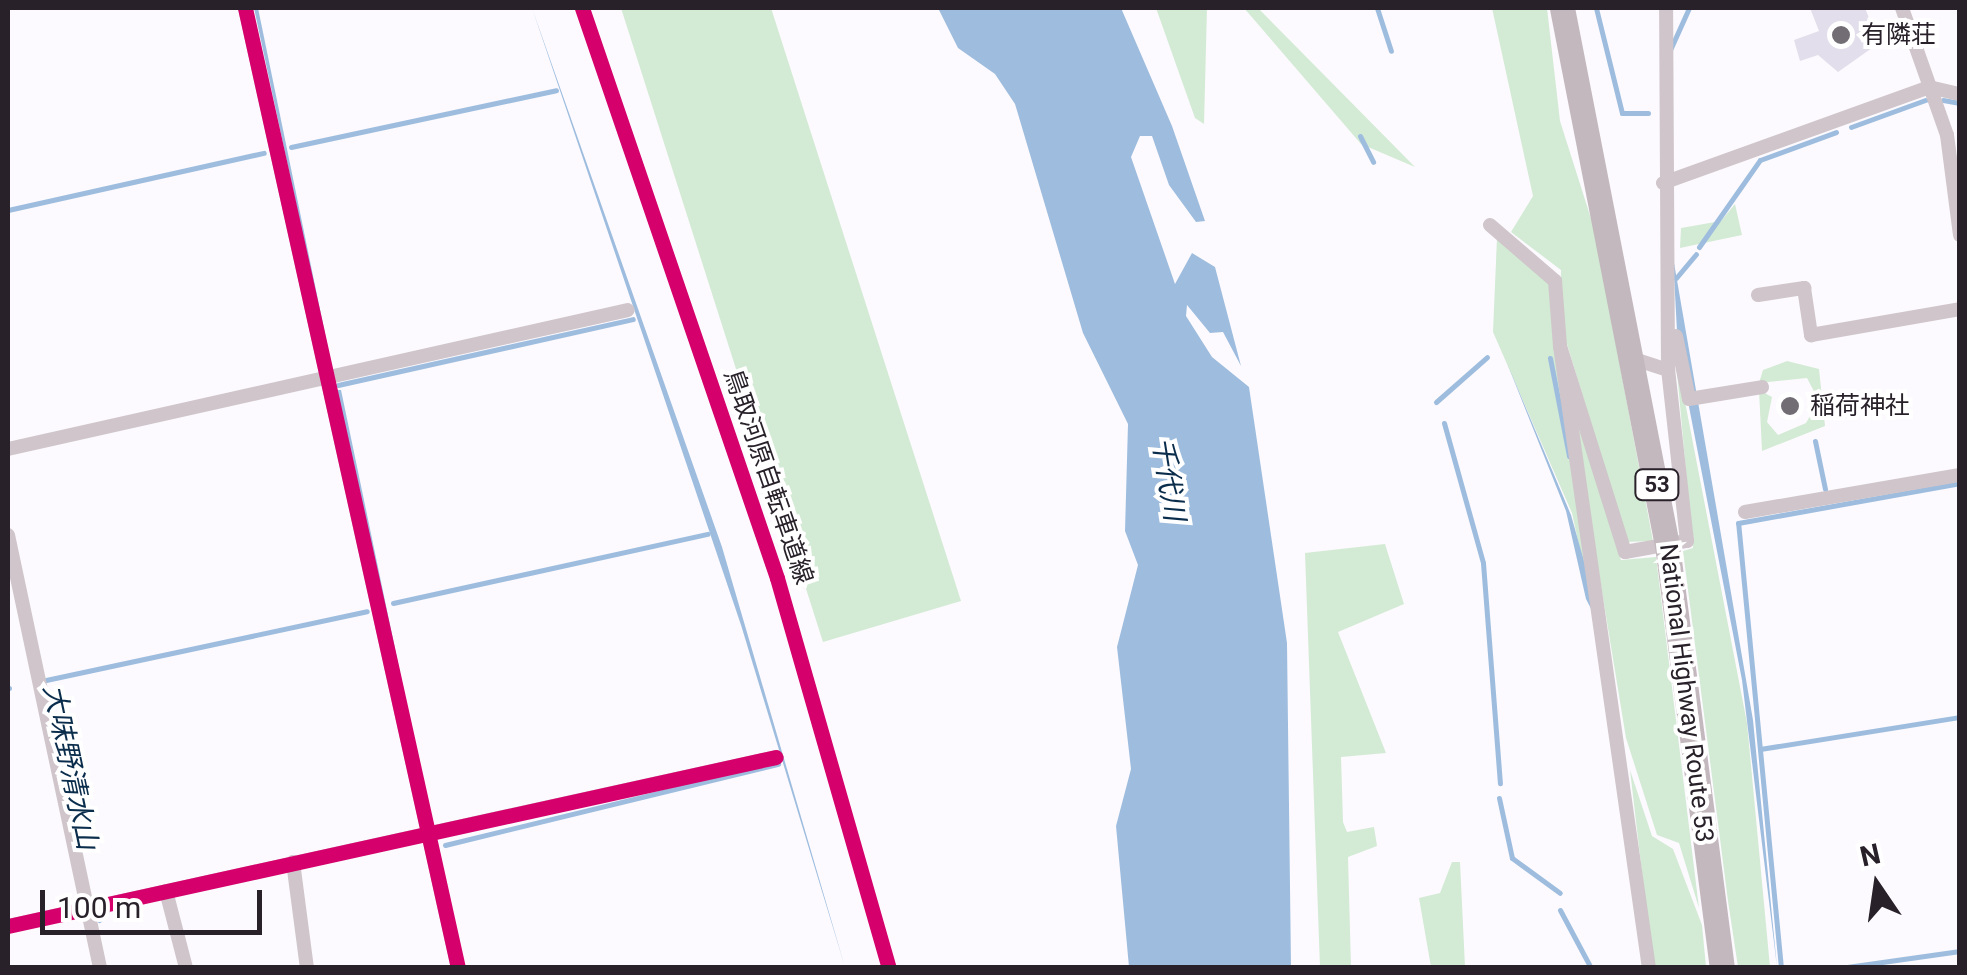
<!DOCTYPE html>
<meta charset="utf-8">
<style>
body{margin:0}
#map{position:relative;width:1967px;height:975px;overflow:hidden;background:#fcfafe;font-family:Roboto,"Noto Sans JP",sans-serif}
div>[style]{position:absolute}
[style*='--x']{left:calc(var(--x)*1px);top:calc(var(--y)*1px);width:calc(var(--w)*1px);rotate:calc(var(--a)*1deg)}
.green>*{inset:0;background:#d3ead5}
.water>*{inset:0;background:#9ebdde}
.stream>*{height:5px;margin:-2.5px;padding:0 2.5px;transform-origin:2.5px;border-radius:2.5px;background:#9ebdde}
.building>*{inset:0;background:#e2deeb}
.street>*{height:14px;margin:-7px;padding:0 7px;transform-origin:7px;border-radius:7px;background:#cfc5ca}
.highway>*{height:25px;margin:-12.5px;padding:0 12.5px;transform-origin:12.5px;border-radius:12.5px;background:#c3b8bd}
.cycleway>*{height:15px;margin:-7.5px;padding:0 7.5px;transform-origin:7.5px;border-radius:7.5px;background:#d6006c}
.dots>*{width:28px;height:28px;translate:-50% -50%;box-sizing:border-box;border:5px solid #fff;border-radius:50%}
span{translate:-50% -50%;white-space:nowrap;text-align:center;line-height:1.15;-webkit-text-stroke:8px #fff;paint-order:stroke}
.shield-label span{padding:2px 8px;background:#fff;border:2px solid;border-radius:8px;-webkit-text-stroke-width:0}
.shield-label{font-size:22px;color:#28212a;font-weight:700}
.poi-label{font-size:25px;color:#28212a}
.left{translate:0 -50%;text-align:left}
.street-label{font-size:25px;color:#28212a}
.water-label{font-size:28px;color:#0b2d4c;font-style:italic}
.frame{position:absolute;inset:0;border:10px solid #28212a;pointer-events:none}
.north{position:absolute;left:1827px;top:835px;width:100px;height:100px;-webkit-text-stroke:8px #fff;paint-order:stroke;rotate:347deg;font-size:28px;font-weight:700;line-height:40px;text-align:center;color:#28212a}
.north::after{content:'';display:block;margin:auto;width:35px;height:45px;background:#28212a;clip-path:polygon(50% 0,100% 100%,50% 72%,0 100%)}
.scale{position:absolute;left:40px;top:890px;width:222px;height:45px;box-sizing:border-box;border:5px solid #28212a;border-top:0;padding-left:12px;font-size:30px;line-height:35px;white-space:nowrap;color:#28212a;-webkit-text-stroke:8px #fff;paint-order:stroke}
</style>
<div id="map">
<div class="green">
<i style="clip-path:polygon(621px 8px,771px 8px,961px 601px,823px 642px)"></i>
<i style="clip-path:polygon(1156px 8px,1207px 8px,1204px 124px,1195px 118px)"></i>
<i style="clip-path:polygon(1244px 8px,1258px 8px,1415px 167px,1361px 144px)"></i>
<i style="clip-path:polygon(1492px 8px,1547px 8px,1560px 121px,1594px 228px,1653px 541px,1627px 542px,1560px 321px,1561px 270px,1511px 232px,1533px 196px)"></i>
<i style="clip-path:polygon(1735px 204px,1742px 235px,1680px 248px,1681px 228px,1721px 221px)"></i>
<i style="clip-path:polygon(1497px 238px,1550px 281px,1589px 592px,1572px 513px,1493px 332px)"></i>
<i style="clip-path:polygon(1675px 350px,1747px 723px,1770px 967px,1738px 967px,1728px 901px,1683px 551px,1693px 548px)"></i>
<i style="clip-path:polygon(1787px 361px,1819px 369px,1825px 426px,1762px 451px,1759px 390px,1772px 397px,1767px 422px,1778px 435px,1806px 423px,1819px 401px,1807px 378px,1759px 383px,1763px 370px)"></i>
<i style="clip-path:polygon(1565px 366px,1621px 560px,1656px 557px,1699px 908px,1679px 843px,1657px 835px,1626px 738px)"></i>
<i style="clip-path:polygon(1385px 544px,1404px 604px,1338px 632px,1386px 753px,1341px 757px,1343px 822px,1347px 832px,1374px 827px,1377px 846px,1348px 857px,1351px 967px,1320px 967px,1305px 553px)"></i>
<i style="clip-path:polygon(1630px 770px,1652px 836px,1673px 849px,1702px 925px,1706px 967px,1653px 967px)"></i>
<i style="clip-path:polygon(1452px 862px,1460px 862px,1465px 967px,1431px 967px,1419px 898px,1440px 893px)"></i>
</div>
<div class="water">
<i style="clip-path:polygon(254px 8px,258px 8px,331px 363px,293px 190px)"></i>
<i style="clip-path:polygon(532px 8px,722px 547px,845px 967px,741px 625px)"></i>
<i style="clip-path:polygon(938px 8px,1121px 8px,1172px 126px,1205px 221px,1196px 222px,1169px 185px,1152px 136px,1140px 136px,1131px 157px,1175px 284px,1192px 253px,1215px 267px,1241px 366px,1223px 332px,1210px 333px,1187px 305px,1186px 316px,1212px 357px,1249px 387px,1287px 643px,1291px 967px,1129px 967px,1116px 826px,1131px 769px,1117px 647px,1138px 565px,1125px 531px,1128px 424px,1083px 333px,1015px 104px,995px 74px,958px 48px)"></i>
<i style="clip-path:polygon(1673px 257px,1753px 720px,1777px 967px,1742px 680px,1678px 350px)"></i>
<i style="clip-path:polygon(1507px 363px,1571px 515px,1605px 636px,1586px 599px,1566px 511px)"></i>
<i style="clip-path:polygon(337px 390px,341px 390px,431px 821px,393px 642px)"></i>
</div>
<div class="stream">
<i style="--x:1377;--y:8;--w:45;--a:72"></i>
<i style="--x:1596;--y:8;--w:108;--a:76.1"></i>
<i style="--x:1622;--y:113;--w:26;--a:0"></i>
<i style="--x:1670;--y:50;--w:46;--a:-65.7"></i>
<i style="--x:1943;--y:100;--w:17;--a:10"></i>
<i style="--x:1851;--y:127;--w:79;--a:-20"></i>
<i style="--x:1360;--y:136;--w:29;--a:63"></i>
<i style="--x:291;--y:147;--w:271;--a:-12.1"></i>
<i style="--x:8;--y:210;--w:262;--a:-12.6"></i>
<i style="--x:1699;--y:247;--w:106;--a:-55"></i>
<i style="--x:1760;--y:160;--w:81;--a:-20.2"></i>
<i style="--x:1676;--y:278;--w:31;--a:-50"></i>
<i style="--x:1550;--y:358;--w:100;--a:79"></i>
<i style="--x:338;--y:385;--w:302;--a:-12.6"></i>
<i style="--x:1436;--y:402;--w:68;--a:-41.4"></i>
<i style="--x:1444;--y:423;--w:145;--a:74.4"></i>
<i style="--x:1483;--y:563;--w:221;--a:85.6"></i>
<i style="--x:1815;--y:441;--w:49;--a:78.2"></i>
<i style="--x:393;--y:603;--w:322;--a:-12.4"></i>
<i style="--x:46;--y:680;--w:328;--a:-12.1"></i>
<i style="--x:8;--y:688;--w:1;--a:0"></i>
<i style="--x:1760;--y:749;--w:203;--a:-9.1"></i>
<i style="--x:1499;--y:798;--w:61;--a:77.8"></i>
<i style="--x:1512;--y:858;--w:59;--a:36.1"></i>
<i style="--x:445;--y:845;--w:343;--a:-13.7"></i>
<i style="--x:1560;--y:910;--w:66;--a:61.9"></i>
<i style="--x:99;--y:920;--w:12;--a:-48"></i>
<i style="--x:1781;--y:968;--w:447;--a:-95.5"></i>
<i style="--x:1738;--y:523;--w:226;--a:-10.2"></i>
<i style="--x:1840;--y:968;--w:121;--a:-8.1"></i>
</div>
<div class="building">
<i style="clip-path:polygon(1810px 8px,1865px 8px,1879px 43px,1838px 72px,1818px 55px,1800px 61px,1794px 40px,1819px 31px)"></i>
</div>
<div class="street">
<i style="--x:245;--y:8;--w:983;--a:77.49"></i>
<i style="--x:1902;--y:8;--w:135;--a:70.5"></i>
<i style="--x:1947;--y:135;--w:101;--a:82.6"></i>
<i style="--x:1663;--y:183;--w:283;--a:-19.8"></i>
<i style="--x:1929;--y:87;--w:32;--a:13"></i>
<i style="--x:1490;--y:225;--w:86;--a:40.7"></i>
<i style="--x:1555;--y:281;--w:65;--a:85.6"></i>
<i style="--x:1560;--y:346;--w:216;--a:72.5"></i>
<i style="--x:1625;--y:552;--w:63;--a:-10.1"></i>
<i style="--x:1687;--y:541;--w:172;--a:-96.3"></i>
<i style="--x:1758;--y:295;--w:47;--a:-8.7"></i>
<i style="--x:1804;--y:288;--w:48;--a:81.5"></i>
<i style="--x:1811;--y:335;--w:151;--a:-9.9"></i>
<i style="--x:1676;--y:336;--w:64;--a:78.3"></i>
<i style="--x:1689;--y:399;--w:74;--a:-9.3"></i>
<i style="--x:1560;--y:346;--w:628;--a:81.86"></i>
<i style="--x:1634;--y:359;--w:36;--a:18"></i>
<i style="--x:1668;--y:370;--w:362;--a:-90.3"></i>
<i style="--x:8;--y:449;--w:635;--a:-12.64"></i>
<i style="--x:1745;--y:512;--w:218;--a:-9.8"></i>
<i style="--x:8;--y:535;--w:443;--a:78"></i>
<i style="--x:293;--y:862;--w:107;--a:82.5"></i>
<i style="--x:166;--y:891;--w:80;--a:75.4"></i>
<i style="--x:8;--y:926;--w:786;--a:-12.41"></i>
</div>
<div class="highway">
<i style="--x:1562;--y:8;--w:547;--a:78.94"></i>
<i style="--x:1667;--y:545;--w:427;--a:82.6"></i>
</div>
<div class="cycleway">
<i style="--x:245;--y:8;--w:983;--a:77.49"></i>
<i style="--x:582;--y:8;--w:602;--a:71.11"></i>
<i style="--x:777;--y:578;--w:406;--a:74"></i>
<i style="--x:8;--y:926;--w:786;--a:-12.41"></i>
</div>
<div class="dots">
<i style="left:1841px;top:35px;background:#726d74"></i>
<i style="left:1790px;top:406px;background:#726d74"></i>
</div>
<div class="shield-label">
<span style="left:1657px;top:485px">53</span>
</div>
<div class="poi-label">
<span class="left" style="left:1861px;top:35px">有隣荘</span>
<span class="left" style="left:1810px;top:406px">稲荷神社</span>
</div>
<div class="street-label">
<span style="left:768px;top:477px;rotate:71deg">鳥取河原自転車道線</span>
<span style="left:1686px;top:693px;rotate:83deg">National Highway Route 53</span>
</div>
<div class="water-label">
<span style="left:1168px;top:479px;rotate:81deg">千代川</span>
<span style="left:70px;top:767px;rotate:78deg">大味野清水山</span>
</div>
<div class="frame"></div>
<div class="north">N</div>
<div class="scale">100 m</div>
</div>
